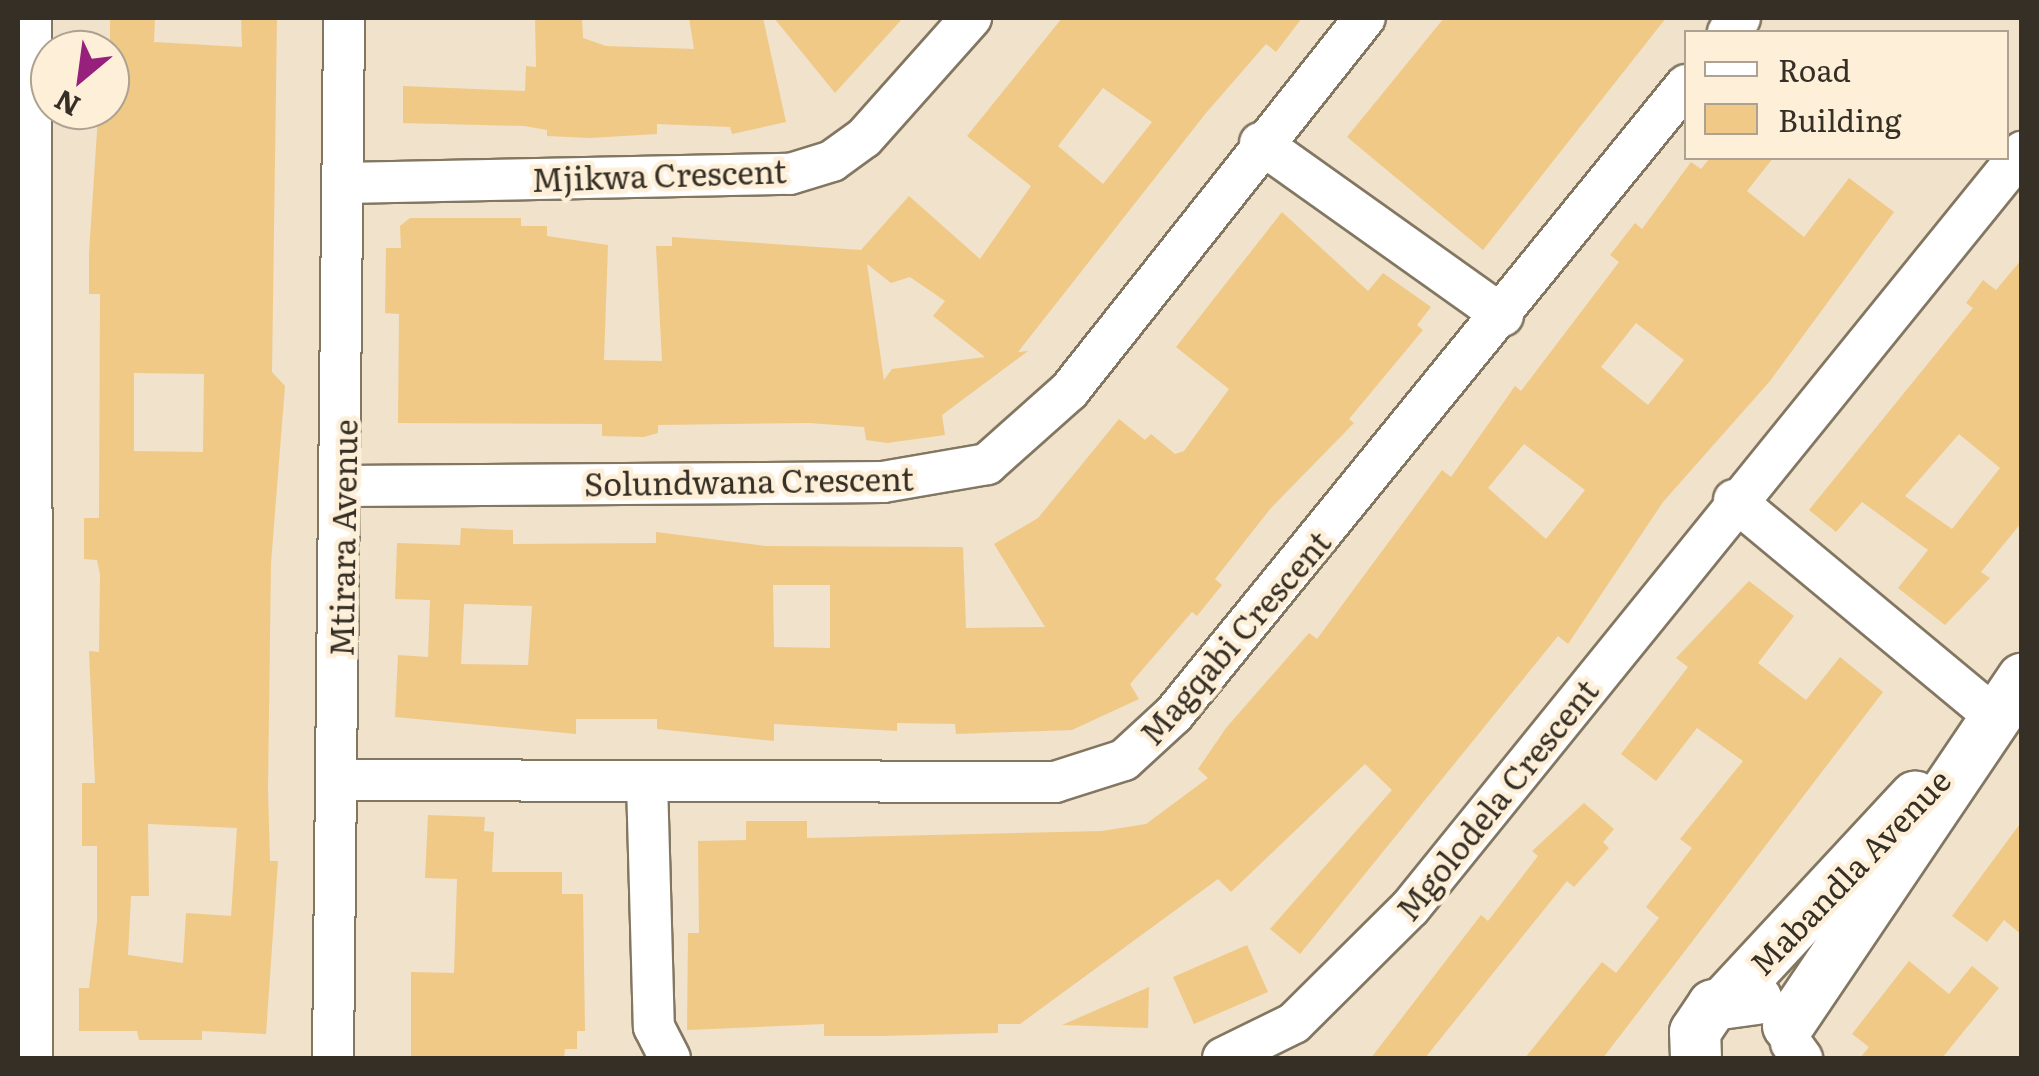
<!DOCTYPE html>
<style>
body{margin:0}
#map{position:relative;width:2039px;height:1076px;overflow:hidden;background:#f0e2cb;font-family:Literata,serif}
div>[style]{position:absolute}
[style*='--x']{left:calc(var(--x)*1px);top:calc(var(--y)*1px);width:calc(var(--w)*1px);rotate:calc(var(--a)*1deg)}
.building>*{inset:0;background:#f0c987}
.roads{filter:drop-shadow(2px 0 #837762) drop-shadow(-2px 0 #837762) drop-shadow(0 2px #837762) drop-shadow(0 -2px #837762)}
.minor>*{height:40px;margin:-20px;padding:0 20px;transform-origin:20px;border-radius:20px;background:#fff}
.tertiary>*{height:50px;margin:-25px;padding:0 25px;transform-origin:25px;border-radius:25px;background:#fff}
span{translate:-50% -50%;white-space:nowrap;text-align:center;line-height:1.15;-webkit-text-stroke:9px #fdefd8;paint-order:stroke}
.street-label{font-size:32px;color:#352f26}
.frame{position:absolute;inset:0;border:20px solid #352f26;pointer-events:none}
.legend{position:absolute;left:1684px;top:30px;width:325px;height:130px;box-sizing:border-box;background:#fdefd8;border:2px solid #ada291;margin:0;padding:12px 18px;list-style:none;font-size:30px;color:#352f26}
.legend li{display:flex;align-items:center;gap:20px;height:50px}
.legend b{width:50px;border:2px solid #ada291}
.north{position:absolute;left:30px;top:30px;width:100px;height:100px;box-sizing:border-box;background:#fdefd8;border:2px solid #ada291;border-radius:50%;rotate:209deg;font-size:28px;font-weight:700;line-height:40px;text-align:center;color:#352f26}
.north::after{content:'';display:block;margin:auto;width:35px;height:45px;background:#96207c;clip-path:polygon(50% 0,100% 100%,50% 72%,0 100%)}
</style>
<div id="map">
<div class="building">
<i style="clip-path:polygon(evenodd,110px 18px,155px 18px,154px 42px,242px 47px,241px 18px,277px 18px,272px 372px,285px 386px,271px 563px,268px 789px,270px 861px,278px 861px,266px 1034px,202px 1031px,202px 1040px,139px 1040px,137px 1031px,79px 1031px,79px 988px,89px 988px,97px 921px,97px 846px,82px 846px,82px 783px,95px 783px,89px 651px,99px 652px,100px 575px,97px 560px,84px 559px,84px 518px,99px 518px,100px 294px,89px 294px,89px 253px,98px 116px,110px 116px,110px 18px,134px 373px,204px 374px,203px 452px,134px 451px,134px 373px,110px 18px,148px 824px,237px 828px,231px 916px,186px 913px,183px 963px,128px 955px,131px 896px,149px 896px,148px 824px)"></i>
<i style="clip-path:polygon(535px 18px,582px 18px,583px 38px,606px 46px,694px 49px,689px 18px,763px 18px,786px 122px,732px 134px,730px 127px,657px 124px,657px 134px,590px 138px,547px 136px,547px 130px,524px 126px,403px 123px,403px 86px,525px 91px,526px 66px,536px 67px)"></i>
<i style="clip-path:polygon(774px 18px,903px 18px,835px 93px)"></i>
<i style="clip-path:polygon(evenodd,1062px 18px,1302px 18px,1276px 52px,1266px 44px,1206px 113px,1018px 352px,1028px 351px,942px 415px,945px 435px,887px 443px,866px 440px,864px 427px,809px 423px,658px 425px,658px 433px,644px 437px,602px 436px,602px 424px,398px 423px,399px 314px,385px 313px,386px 248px,401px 248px,400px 226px,410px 218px,521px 218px,521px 226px,547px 226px,547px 236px,608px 245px,604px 360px,662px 361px,656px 246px,672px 246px,672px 237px,861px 250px,909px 196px,980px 259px,1031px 186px,967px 136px,1062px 18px,1103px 88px,1152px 122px,1103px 184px,1058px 146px,1103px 88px,1062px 18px,867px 264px,891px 283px,910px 277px,945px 301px,933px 316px,985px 357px,892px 369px,884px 380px,867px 264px)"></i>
<i style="clip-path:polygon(1444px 18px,1666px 18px,1483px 250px,1347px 137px)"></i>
<i style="clip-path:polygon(evenodd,1710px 158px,1773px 158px,1747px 191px,1804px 237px,1849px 178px,1894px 212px,1770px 381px,1663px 502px,1568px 644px,1558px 636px,1300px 954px,1270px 929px,1392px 790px,1365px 764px,1231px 892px,1218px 879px,1020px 1024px,998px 1024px,998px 1033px,881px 1036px,824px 1036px,824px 1024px,687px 1030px,688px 933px,699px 933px,698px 841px,746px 840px,746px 821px,807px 821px,807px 838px,1102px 831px,1146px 824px,1208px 778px,1198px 769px,1226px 728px,1309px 633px,1317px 639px,1442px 470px,1451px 477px,1515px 386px,1521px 391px,1619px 262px,1610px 255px,1635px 223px,1642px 229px,1691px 162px,1701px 169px,1710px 158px,1636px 323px,1684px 360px,1648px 405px,1601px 367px,1636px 323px,1710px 158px,1524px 444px,1585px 490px,1546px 539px,1488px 488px,1524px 444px)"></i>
<i style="clip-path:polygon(evenodd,1282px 212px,1368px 291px,1383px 273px,1431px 307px,1417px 325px,1423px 330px,1349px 419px,1354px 423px,1271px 508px,1215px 579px,1222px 585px,1197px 616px,1192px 612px,1130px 684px,1139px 699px,1072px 730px,956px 734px,955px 724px,897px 723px,897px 731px,774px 724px,774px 741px,657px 729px,657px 719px,576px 719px,576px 734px,395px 717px,398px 655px,428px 657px,430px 600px,395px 599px,397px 543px,460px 545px,461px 528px,513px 530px,513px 544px,656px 543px,656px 532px,765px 546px,963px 547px,966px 628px,1045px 627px,994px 544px,1038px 518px,1119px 419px,1145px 440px,1151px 434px,1175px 454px,1184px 451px,1229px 389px,1176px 347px,1282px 212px,773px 585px,830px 585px,830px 648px,774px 647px,773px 585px,1282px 212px,464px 604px,532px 606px,528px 665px,461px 664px,464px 604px)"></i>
<i style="clip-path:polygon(evenodd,2022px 259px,2022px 522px,1981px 572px,1990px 578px,1945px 625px,1898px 588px,1928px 550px,1862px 502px,1836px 532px,1809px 510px,1973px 308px,1966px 303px,1983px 280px,1996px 290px,2022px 259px,1959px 434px,2000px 468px,1952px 529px,1905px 496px,1959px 434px)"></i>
<i style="clip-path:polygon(1749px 581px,1794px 616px,1758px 663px,1806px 700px,1840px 657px,1883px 692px,1603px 1058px,1525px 1058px,1602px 962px,1616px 973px,1659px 918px,1646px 907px,1692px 848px,1680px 839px,1743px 761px,1697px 728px,1656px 781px,1621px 754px,1688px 667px,1676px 658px)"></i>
<i style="clip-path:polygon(1584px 803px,1614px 829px,1603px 842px,1609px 848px,1574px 887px,1567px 881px,1425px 1058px,1371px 1058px,1481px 915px,1488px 921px,1538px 856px,1532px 851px)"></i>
<i style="clip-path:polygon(428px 815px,485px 817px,484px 831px,494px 832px,492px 872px,562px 872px,562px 894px,583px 894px,585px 1031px,577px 1031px,577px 1049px,565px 1049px,564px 1058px,411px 1058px,411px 972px,454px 973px,457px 879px,425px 878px)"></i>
<i style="clip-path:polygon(2022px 821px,2022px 935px,2004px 920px,1987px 942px,1952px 916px)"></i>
<i style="clip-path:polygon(1247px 945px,1268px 992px,1194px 1024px,1173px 977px)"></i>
<i style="clip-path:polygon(1909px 961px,1949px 994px,1972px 966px,1999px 988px,1942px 1058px,1860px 1058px,1869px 1047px,1852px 1034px)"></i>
<i style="clip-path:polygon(1149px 987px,1148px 1028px,1062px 1025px)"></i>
</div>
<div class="roads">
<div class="minor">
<i style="--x:31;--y:18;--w:1040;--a:89.94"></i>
<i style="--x:1728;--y:32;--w:18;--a:-49"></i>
<i style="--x:1260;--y:143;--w:298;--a:35.4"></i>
<i style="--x:345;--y:183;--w:445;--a:-1.2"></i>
<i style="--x:790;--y:174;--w:44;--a:-17.2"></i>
<i style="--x:832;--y:161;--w:39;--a:-36"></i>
<i style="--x:864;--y:138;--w:161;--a:-48.3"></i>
<i style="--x:343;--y:486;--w:540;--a:-0.42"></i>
<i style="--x:883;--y:482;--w:106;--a:-9.8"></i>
<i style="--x:987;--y:464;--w:110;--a:-41.7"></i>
<i style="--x:1069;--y:391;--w:476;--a:-51.6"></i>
<i style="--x:1734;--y:500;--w:337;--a:39.7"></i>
<i style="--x:339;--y:780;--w:716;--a:0.16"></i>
<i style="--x:1055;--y:782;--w:72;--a:-17.7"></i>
<i style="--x:1124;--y:760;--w:68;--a:-42.6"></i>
<i style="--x:1174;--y:714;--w:811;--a:-50.85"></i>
<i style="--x:647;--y:782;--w:245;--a:88.4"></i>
<i style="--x:654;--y:1027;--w:35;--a:63"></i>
<i style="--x:1791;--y:1043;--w:19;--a:54"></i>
<i style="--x:333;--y:1058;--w:1040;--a:-89.39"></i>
<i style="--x:1223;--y:1058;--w:79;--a:-26.2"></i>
<i style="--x:1294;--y:1023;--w:163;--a:-44.8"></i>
<i style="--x:1410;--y:908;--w:973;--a:-51.01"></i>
</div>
<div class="tertiary">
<i style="--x:1728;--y:998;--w:275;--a:-47.1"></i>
<i style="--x:1788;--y:1026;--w:419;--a:-56"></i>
<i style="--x:1696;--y:1058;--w:26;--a:-92"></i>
<i style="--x:1695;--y:1032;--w:32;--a:-56"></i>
<i style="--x:1713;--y:1005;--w:44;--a:-7.8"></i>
</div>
</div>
<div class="street-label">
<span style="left:659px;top:174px;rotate:-2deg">Mjikwa Crescent</span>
<span style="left:749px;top:480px;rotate:-1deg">Solundwana Crescent</span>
<span style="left:342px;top:538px;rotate:-89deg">Mtirara Avenue</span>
<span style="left:1234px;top:637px;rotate:-49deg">Magqabi Crescent</span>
<span style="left:1496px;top:799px;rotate:-51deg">Mgolodela Crescent</span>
<span style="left:1849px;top:871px;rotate:-46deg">Mabandla Avenue</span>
</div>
<div class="frame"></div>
<ul class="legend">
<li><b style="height:12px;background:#fff"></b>Road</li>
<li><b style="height:28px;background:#f0c987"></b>Building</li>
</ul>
<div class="north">N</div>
</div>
